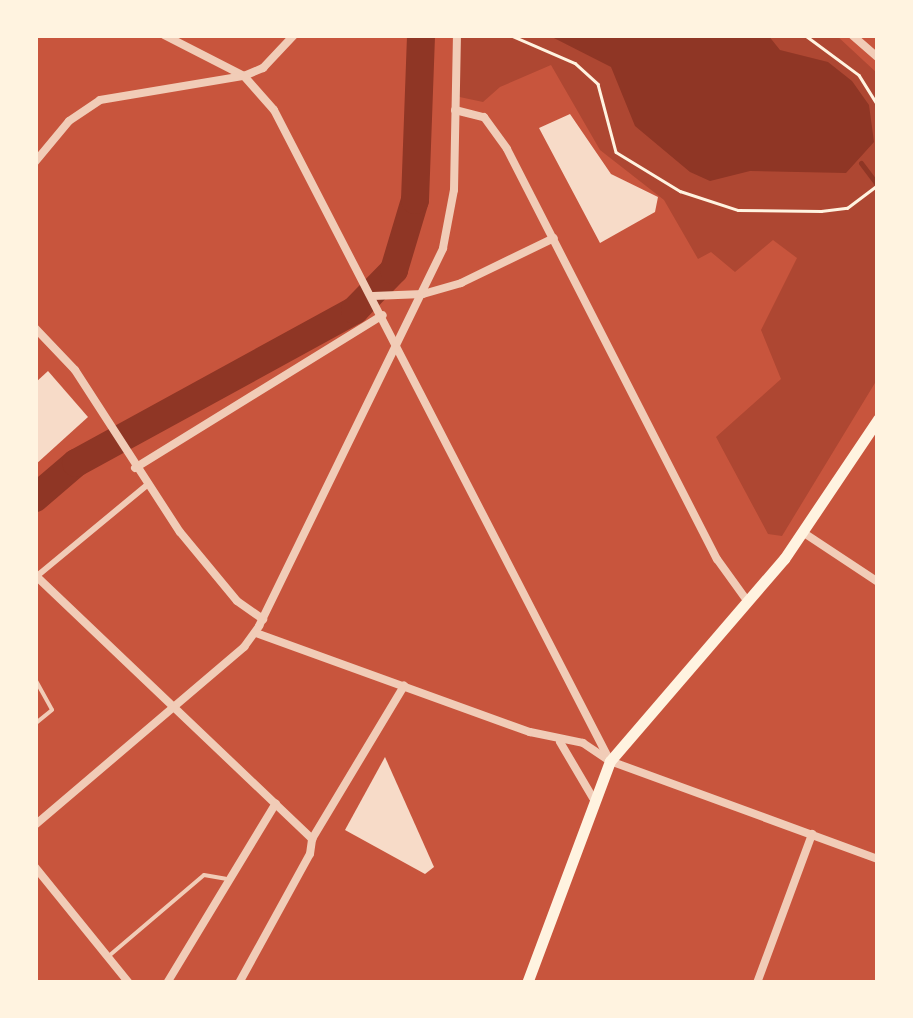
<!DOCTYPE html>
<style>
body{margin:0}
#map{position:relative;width:913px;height:1018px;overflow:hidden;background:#c8553d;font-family:"Noto Serif",serif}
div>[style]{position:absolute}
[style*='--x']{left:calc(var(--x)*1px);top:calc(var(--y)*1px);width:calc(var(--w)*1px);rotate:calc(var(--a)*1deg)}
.green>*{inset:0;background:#ae4732}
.water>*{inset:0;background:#8f3625}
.stream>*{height:5px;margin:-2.5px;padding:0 2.5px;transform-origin:2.5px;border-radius:2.5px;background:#8f3625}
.river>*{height:28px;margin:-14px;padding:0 14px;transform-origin:14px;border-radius:14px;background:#8f3625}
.building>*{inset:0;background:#f7dbc8}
.path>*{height:2.5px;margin:-1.25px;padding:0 1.25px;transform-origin:1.25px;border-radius:1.25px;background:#fff3e0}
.service>*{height:4px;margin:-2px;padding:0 2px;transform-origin:2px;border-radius:2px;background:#f1ccb7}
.pedestrian>*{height:6px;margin:-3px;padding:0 3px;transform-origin:3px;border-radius:3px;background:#f1ccb7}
.minor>*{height:8px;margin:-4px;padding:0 4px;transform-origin:4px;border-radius:4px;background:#f1ccb7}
.secondary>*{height:11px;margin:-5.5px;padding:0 5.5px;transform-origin:5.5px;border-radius:5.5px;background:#fff3e0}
span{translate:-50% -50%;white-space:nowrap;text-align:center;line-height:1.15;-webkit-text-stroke:8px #fff3e0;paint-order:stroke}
.frame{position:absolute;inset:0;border:38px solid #fff3e0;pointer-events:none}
</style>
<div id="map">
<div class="green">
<i style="clip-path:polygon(457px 35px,836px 35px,878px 74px,878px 378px,782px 536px,768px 534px,716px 437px,781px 379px,761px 330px,797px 258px,773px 240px,735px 272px,711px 252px,698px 259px,664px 200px,600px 150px,551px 65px,500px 87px,483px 102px,455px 96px)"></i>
</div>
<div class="water">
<i style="clip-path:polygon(548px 35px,768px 35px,780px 50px,828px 62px,852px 81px,869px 105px,874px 142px,846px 173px,750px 171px,710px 181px,690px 172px,635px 126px,611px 67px)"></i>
</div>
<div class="stream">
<i style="--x:861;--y:163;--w:25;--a:53"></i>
</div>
<div class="river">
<i style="--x:35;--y:498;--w:54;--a:-40.5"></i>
<i style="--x:76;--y:463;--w:318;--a:-28.7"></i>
<i style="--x:355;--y:310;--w:56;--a:-45.7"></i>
<i style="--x:394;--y:270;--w:73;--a:-73.3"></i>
<i style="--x:415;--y:200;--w:165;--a:-87.9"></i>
</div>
<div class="building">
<i style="clip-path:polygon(570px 114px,611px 174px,658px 197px,655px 212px,600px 243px,539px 128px)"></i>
<i style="clip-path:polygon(48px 371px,88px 417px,35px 465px,35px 383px)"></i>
<i style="clip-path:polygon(385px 757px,434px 867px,425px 874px,345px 830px)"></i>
</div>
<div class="path">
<i style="--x:510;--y:35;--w:71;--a:23.3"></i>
<i style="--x:575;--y:63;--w:31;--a:42"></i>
<i style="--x:598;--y:84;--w:70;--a:75.2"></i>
<i style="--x:616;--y:152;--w:75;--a:31.4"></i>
<i style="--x:680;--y:191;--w:61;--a:18.1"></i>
<i style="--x:738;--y:210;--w:83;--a:0.7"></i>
<i style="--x:821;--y:211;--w:26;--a:-7"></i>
<i style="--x:847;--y:208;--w:39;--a:-37"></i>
<i style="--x:805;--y:35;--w:67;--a:36.5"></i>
<i style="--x:859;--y:75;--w:36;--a:58"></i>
</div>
<div class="service">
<i style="--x:35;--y:679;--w:35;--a:61"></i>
<i style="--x:52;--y:710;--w:22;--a:141"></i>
<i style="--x:110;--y:955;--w:123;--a:-40.4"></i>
<i style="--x:204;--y:875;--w:22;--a:10"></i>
</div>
<div class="pedestrian">
<i style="--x:37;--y:576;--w:143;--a:-39.6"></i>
</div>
<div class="minor">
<i style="--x:164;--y:35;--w:90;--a:27.1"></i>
<i style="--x:244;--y:76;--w:45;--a:48.6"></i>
<i style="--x:274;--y:110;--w:733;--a:62.7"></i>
<i style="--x:852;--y:35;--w:35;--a:41"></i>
<i style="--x:455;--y:110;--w:30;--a:14"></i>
<i style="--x:484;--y:117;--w:39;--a:54"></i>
<i style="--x:507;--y:149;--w:461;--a:62.9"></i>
<i style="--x:717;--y:559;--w:53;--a:54.2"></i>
<i style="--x:35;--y:162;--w:53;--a:-50.3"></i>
<i style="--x:69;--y:121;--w:37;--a:-34"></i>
<i style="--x:100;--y:100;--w:146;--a:-9.5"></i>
<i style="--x:244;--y:76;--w:21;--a:-23"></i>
<i style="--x:263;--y:68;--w:45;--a:-46.8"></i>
<i style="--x:373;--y:296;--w:50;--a:-2.3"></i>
<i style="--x:423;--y:294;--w:40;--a:-16"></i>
<i style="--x:461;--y:283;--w:103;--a:-25.8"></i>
<i style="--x:35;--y:328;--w:58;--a:46.4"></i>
<i style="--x:75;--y:370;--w:193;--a:57.1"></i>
<i style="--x:180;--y:532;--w:89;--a:50.4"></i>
<i style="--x:237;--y:601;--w:32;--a:35"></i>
<i style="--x:135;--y:468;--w:291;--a:-31.7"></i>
<i style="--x:804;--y:533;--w:89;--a:33.5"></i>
<i style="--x:35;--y:575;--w:383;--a:43.6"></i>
<i style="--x:256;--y:633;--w:291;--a:19.9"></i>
<i style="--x:530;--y:732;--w:54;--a:11.7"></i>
<i style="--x:583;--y:743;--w:32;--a:34"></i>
<i style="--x:610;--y:761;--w:285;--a:20.1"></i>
<i style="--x:560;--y:742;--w:65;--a:59.5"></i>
<i style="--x:35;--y:825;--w:275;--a:-40.4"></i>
<i style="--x:244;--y:647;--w:26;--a:-54"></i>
<i style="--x:259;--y:626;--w:420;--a:-64"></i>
<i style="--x:443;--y:248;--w:59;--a:-79.3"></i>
<i style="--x:454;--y:190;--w:155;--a:-88.9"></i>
<i style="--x:35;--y:867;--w:149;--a:51"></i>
<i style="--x:167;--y:983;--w:210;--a:-58.8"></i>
<i style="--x:239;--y:983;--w:147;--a:-61.2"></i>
<i style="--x:310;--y:854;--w:15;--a:-82"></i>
<i style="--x:312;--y:839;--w:179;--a:-59"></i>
<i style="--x:757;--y:983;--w:159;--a:-69.7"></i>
</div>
<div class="secondary">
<i style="--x:527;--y:983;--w:237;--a:-69.5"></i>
<i style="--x:610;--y:761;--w:267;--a:-49.3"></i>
<i style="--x:784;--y:559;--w:169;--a:-56.1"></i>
</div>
<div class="frame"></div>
</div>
